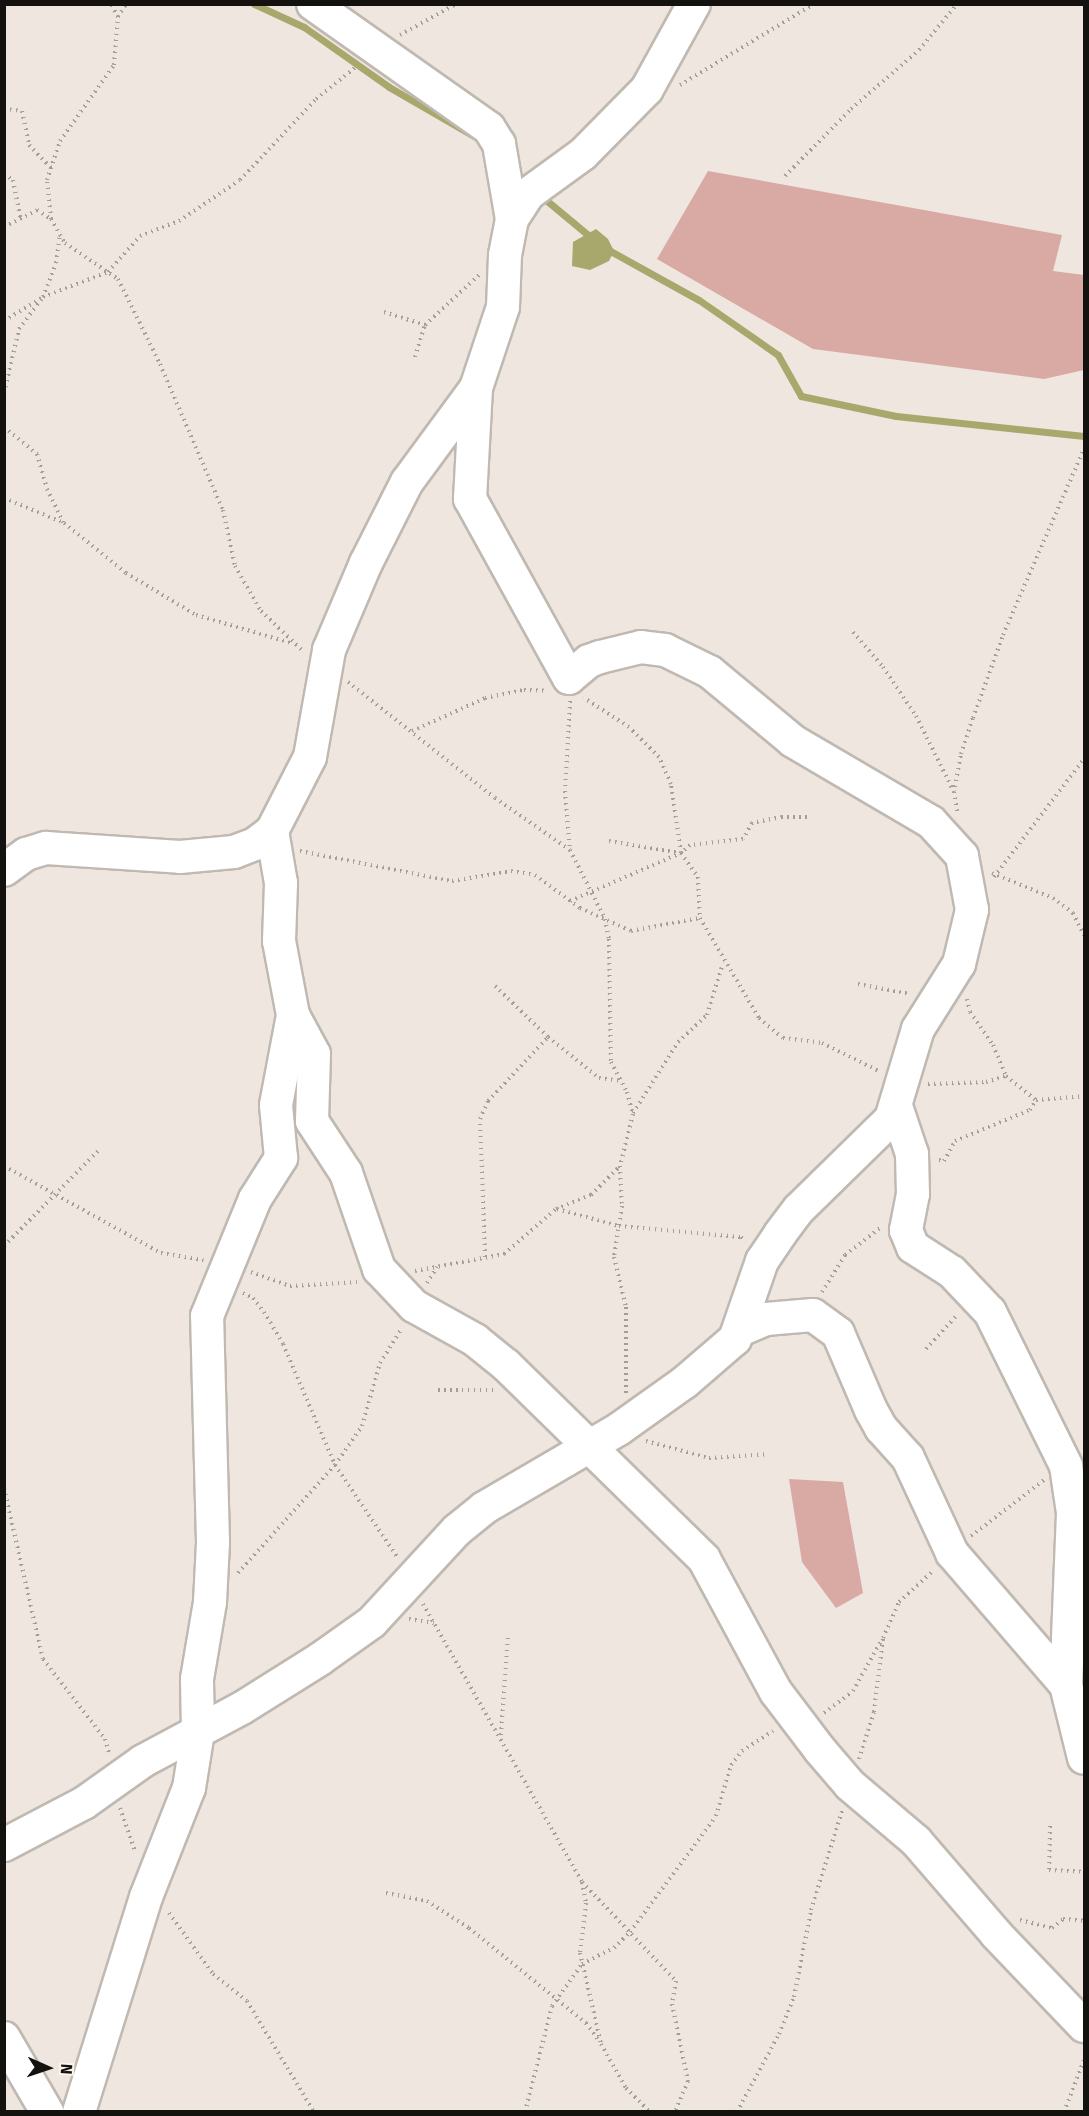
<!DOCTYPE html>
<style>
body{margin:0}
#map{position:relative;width:1089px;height:2116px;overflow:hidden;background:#eee6df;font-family:"Fira Sans",sans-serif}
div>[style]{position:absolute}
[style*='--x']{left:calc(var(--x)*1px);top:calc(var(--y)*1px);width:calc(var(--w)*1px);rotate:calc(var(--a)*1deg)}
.green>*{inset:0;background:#d9aaa3}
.water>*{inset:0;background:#a8a76c}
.stream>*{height:7px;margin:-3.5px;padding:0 3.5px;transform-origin:3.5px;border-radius:3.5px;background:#a8a76c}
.path>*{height:4px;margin-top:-2px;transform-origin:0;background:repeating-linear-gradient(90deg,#a49e98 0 1.5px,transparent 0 6px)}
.roads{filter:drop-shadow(2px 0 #c0b9b2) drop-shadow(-2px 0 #c0b9b2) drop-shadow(0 2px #c0b9b2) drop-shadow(0 -2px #c0b9b2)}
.minor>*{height:32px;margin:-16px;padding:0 16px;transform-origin:16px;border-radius:16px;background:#fff}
span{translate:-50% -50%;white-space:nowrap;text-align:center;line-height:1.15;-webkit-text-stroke:6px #fbf4ec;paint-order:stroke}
.frame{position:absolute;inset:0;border:6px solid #14120f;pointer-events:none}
.north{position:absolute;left:18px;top:2038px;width:60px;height:60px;-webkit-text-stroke:4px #fbf4ec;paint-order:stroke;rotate:93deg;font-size:16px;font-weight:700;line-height:24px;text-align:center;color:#14120f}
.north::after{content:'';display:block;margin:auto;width:21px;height:27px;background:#14120f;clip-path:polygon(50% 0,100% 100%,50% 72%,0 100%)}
</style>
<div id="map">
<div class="green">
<i style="clip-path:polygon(708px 171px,1062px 235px,1053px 271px,1084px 275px,1084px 370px,1044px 379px,813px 349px,657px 259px)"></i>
<i style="clip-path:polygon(789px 1479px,843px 1482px,863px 1593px,836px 1608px,802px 1562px)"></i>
</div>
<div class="water">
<i style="clip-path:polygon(596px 229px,608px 239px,614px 251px,609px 261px,590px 270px,572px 266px,573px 242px)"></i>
</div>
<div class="stream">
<i style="--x:254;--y:4;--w:55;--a:24.7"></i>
<i style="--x:304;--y:27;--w:104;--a:35.2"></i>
<i style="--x:389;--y:87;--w:98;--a:30"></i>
<i style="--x:540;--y:195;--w:70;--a:39.8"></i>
<i style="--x:605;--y:248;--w:107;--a:29"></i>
<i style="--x:699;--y:300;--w:96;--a:34.8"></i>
<i style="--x:778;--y:355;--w:47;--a:60.7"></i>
<i style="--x:801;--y:396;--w:97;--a:11.9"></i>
<i style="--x:896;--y:416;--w:189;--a:6.1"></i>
</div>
<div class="path">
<i style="--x:118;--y:17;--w:15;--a:-58"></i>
<i style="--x:400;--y:35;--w:64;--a:-29"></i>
<i style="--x:680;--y:85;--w:157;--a:-31.2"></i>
<i style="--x:4;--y:109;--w:18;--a:6"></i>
<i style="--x:22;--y:111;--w:35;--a:78"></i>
<i style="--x:29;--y:145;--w:32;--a:46"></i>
<i style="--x:4;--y:174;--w:11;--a:34"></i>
<i style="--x:13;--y:180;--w:38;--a:79"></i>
<i style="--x:785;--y:176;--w:94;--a:-45.4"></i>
<i style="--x:851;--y:109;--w:90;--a:-40.9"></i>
<i style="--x:919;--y:50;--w:60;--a:-50.4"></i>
<i style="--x:51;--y:219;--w:39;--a:-96"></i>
<i style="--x:47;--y:180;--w:41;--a:-71.6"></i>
<i style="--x:60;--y:141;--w:93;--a:-54.6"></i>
<i style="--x:114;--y:65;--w:48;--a:-85.2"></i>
<i style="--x:118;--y:17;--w:15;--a:-118"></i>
<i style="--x:4;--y:227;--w:37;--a:-27"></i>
<i style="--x:37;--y:210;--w:17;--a:33"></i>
<i style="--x:51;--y:219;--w:28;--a:60"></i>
<i style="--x:65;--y:243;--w:64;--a:34.2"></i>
<i style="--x:118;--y:279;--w:95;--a:63.7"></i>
<i style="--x:160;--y:364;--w:159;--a:66.7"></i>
<i style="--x:223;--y:510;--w:57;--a:77.9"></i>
<i style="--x:235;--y:566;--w:52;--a:60"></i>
<i style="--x:261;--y:611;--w:58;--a:43.6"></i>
<i style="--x:384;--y:312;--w:43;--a:17.6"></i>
<i style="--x:4;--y:321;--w:46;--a:-31.6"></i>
<i style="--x:43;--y:297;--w:70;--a:-21"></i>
<i style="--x:108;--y:272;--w:48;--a:-48.4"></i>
<i style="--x:140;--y:236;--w:42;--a:-21"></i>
<i style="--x:179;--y:221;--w:73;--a:-33.9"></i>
<i style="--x:240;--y:180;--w:111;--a:-46.8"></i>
<i style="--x:316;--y:99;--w:53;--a:-38.8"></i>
<i style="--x:415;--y:357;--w:34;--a:-73"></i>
<i style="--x:425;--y:325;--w:74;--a:-42.8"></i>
<i style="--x:4;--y:393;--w:66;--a:-76.8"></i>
<i style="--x:19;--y:329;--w:40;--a:-53"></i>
<i style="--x:43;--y:297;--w:36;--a:-69"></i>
<i style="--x:56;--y:263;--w:27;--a:-82"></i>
<i style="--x:4;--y:427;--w:43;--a:39.3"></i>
<i style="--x:37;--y:454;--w:36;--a:74"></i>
<i style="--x:47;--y:489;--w:37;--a:64"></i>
<i style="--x:4;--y:498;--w:65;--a:22.6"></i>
<i style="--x:64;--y:523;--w:80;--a:38.9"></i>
<i style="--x:126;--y:573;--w:82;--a:31"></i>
<i style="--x:196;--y:615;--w:99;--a:16.4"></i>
<i style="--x:853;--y:632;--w:46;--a:49.4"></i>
<i style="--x:883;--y:667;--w:59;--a:56"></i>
<i style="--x:916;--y:716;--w:85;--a:63.4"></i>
<i style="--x:348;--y:682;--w:187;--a:38.3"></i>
<i style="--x:495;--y:798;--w:91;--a:34.7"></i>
<i style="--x:570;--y:701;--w:90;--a:93.2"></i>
<i style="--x:565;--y:791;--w:59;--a:85.2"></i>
<i style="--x:570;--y:850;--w:77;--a:63.1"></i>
<i style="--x:605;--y:919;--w:20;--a:79"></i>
<i style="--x:609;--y:939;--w:123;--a:89.1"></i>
<i style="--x:611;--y:1062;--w:34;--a:62"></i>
<i style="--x:627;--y:1092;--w:23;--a:75"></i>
<i style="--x:633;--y:1114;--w:54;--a:104"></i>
<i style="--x:620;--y:1166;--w:40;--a:87.1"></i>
<i style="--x:622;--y:1206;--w:52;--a:98.9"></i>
<i style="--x:614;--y:1257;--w:51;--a:76.5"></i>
<i style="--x:626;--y:1307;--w:86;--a:90"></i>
<i style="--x:412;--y:731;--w:80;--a:-24.3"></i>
<i style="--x:485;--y:698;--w:40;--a:-12"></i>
<i style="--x:524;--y:690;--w:24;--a:2"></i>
<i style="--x:957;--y:811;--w:18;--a:-99"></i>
<i style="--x:954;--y:793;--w:40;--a:-80"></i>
<i style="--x:961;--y:754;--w:38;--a:-72"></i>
<i style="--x:973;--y:718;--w:88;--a:-70.1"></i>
<i style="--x:1003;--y:635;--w:203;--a:-66.5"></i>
<i style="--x:807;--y:817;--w:25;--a:180"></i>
<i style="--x:782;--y:817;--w:31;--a:169"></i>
<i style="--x:752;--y:823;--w:18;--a:119"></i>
<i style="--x:743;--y:839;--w:53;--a:173.5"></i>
<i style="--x:690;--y:845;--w:12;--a:138"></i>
<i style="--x:681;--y:853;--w:29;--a:55"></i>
<i style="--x:698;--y:877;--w:41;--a:87.2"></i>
<i style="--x:700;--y:918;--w:116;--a:59.5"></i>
<i style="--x:759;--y:1018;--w:31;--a:40"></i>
<i style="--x:783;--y:1038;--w:39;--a:7"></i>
<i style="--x:822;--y:1043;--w:64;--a:26.2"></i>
<i style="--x:609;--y:841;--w:72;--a:9.6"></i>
<i style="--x:300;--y:851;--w:155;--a:11.2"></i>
<i style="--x:452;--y:881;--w:60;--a:-9.6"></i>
<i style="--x:511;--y:871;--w:24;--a:9"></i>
<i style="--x:535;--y:875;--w:56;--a:36.3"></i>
<i style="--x:580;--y:908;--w:56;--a:24.3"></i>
<i style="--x:631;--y:931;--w:70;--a:-10.7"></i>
<i style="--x:992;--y:873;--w:66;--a:22.3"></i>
<i style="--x:1053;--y:898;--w:25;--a:37"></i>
<i style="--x:1073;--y:913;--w:25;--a:64"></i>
<i style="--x:994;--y:877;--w:148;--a:-52.7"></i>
<i style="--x:570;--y:901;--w:121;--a:-23.4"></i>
<i style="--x:681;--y:853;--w:70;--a:-98.2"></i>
<i style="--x:671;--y:784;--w:30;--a:-114"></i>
<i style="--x:659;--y:757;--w:42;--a:-135"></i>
<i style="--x:629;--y:727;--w:54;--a:-147.2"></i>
<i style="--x:858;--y:984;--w:53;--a:10.9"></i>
<i style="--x:495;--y:986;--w:74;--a:43.9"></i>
<i style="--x:548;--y:1037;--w:65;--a:38.8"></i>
<i style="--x:599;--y:1078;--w:22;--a:8"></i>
<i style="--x:967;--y:999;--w:13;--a:77"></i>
<i style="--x:970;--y:1012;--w:40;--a:55.1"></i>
<i style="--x:993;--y:1045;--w:34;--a:67"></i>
<i style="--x:1006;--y:1076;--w:38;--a:39"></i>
<i style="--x:928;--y:1084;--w:58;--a:-2"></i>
<i style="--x:986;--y:1082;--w:21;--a:-17"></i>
<i style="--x:633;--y:1113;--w:84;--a:-57.6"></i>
<i style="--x:678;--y:1042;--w:40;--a:-43"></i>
<i style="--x:707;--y:1015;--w:54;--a:-72.9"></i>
<i style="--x:939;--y:1160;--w:5;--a:11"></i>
<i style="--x:944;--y:1161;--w:23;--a:-61"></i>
<i style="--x:955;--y:1141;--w:81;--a:-22.5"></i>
<i style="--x:1030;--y:1110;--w:12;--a:-59"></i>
<i style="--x:1036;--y:1100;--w:48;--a:-4.8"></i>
<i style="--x:4;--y:1166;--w:179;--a:29"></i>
<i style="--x:161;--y:1253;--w:43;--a:9.5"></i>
<i style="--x:557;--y:1209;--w:64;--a:15.3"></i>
<i style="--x:619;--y:1226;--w:122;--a:5.2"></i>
<i style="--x:741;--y:1237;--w:6;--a:51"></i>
<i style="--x:4;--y:1246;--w:134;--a:-45.3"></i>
<i style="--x:485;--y:1257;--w:138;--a:-92.1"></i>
<i style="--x:480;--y:1119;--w:20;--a:-66"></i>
<i style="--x:488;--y:1101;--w:88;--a:-46.8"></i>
<i style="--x:415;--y:1271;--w:91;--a:-10.8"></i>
<i style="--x:504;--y:1254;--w:69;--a:-40.9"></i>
<i style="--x:556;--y:1209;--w:38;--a:-22"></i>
<i style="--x:591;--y:1195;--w:41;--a:-45"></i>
<i style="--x:251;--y:1272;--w:41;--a:19.7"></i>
<i style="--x:290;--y:1286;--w:67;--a:-3.4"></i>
<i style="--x:427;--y:1283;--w:19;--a:-58"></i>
<i style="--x:822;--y:1292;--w:44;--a:-58.1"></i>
<i style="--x:845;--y:1255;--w:44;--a:-37.6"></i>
<i style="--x:243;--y:1293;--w:11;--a:27"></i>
<i style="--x:253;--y:1298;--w:18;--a:52"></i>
<i style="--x:264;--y:1312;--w:37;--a:59"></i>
<i style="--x:283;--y:1344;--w:132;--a:66.7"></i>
<i style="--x:335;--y:1465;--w:112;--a:55.9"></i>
<i style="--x:926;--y:1349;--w:46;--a:-47.6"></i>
<i style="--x:438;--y:1390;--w:55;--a:0"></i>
<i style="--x:646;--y:1441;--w:65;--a:15.1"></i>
<i style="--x:709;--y:1458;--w:60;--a:-3.8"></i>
<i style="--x:4;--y:1488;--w:175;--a:77.2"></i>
<i style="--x:43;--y:1659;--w:101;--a:52.2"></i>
<i style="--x:105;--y:1739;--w:15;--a:74"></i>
<i style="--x:971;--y:1536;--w:92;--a:-37.5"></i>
<i style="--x:238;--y:1573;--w:145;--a:-48.1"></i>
<i style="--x:335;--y:1465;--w:47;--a:-55.3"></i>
<i style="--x:362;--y:1426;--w:66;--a:-74.1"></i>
<i style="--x:380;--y:1363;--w:40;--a:-58"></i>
<i style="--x:423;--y:1604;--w:320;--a:60.2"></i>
<i style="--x:582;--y:1882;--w:21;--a:79"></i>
<i style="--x:586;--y:1903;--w:50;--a:96.8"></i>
<i style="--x:580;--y:1953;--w:93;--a:77"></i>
<i style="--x:601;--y:2044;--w:51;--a:60.4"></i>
<i style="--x:626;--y:2088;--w:34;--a:45"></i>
<i style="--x:409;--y:1619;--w:25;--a:9"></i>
<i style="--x:824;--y:1713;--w:36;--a:-37"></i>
<i style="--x:853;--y:1691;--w:57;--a:-60.8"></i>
<i style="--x:501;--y:1735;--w:101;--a:-86"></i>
<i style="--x:859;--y:1759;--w:49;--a:-72.3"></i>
<i style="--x:874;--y:1712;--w:75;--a:-83.1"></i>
<i style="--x:883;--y:1638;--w:39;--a:-66"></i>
<i style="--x:899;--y:1602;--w:46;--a:-42.4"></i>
<i style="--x:120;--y:1808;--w:46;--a:70.8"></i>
<i style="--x:1050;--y:1826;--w:44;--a:91.3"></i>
<i style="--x:1049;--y:1870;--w:35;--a:3"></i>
<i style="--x:582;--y:1882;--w:137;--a:46.5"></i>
<i style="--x:676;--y:1981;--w:23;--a:100"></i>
<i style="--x:672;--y:2004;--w:79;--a:78.3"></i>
<i style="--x:688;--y:2081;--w:34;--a:113"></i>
<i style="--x:386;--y:1893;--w:42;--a:11"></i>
<i style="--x:427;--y:1901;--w:50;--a:32.7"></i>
<i style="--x:469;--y:1928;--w:151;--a:39.1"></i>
<i style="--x:586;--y:2023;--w:22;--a:54"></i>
<i style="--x:169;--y:1913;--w:75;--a:54.2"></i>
<i style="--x:213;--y:1974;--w:43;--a:38.5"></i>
<i style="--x:247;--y:2001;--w:130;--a:58.9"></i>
<i style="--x:1020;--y:1920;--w:33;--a:14"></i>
<i style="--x:1052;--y:1928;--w:14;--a:-39"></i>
<i style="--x:1063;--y:1919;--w:21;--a:5"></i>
<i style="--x:525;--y:2112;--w:109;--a:-75.7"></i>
<i style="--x:552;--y:2006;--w:52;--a:-54.5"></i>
<i style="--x:582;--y:1964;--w:36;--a:-27"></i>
<i style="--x:614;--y:1948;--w:23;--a:-45"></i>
<i style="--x:630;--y:1932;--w:144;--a:-53.4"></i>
<i style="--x:716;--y:1816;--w:53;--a:-73.6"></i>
<i style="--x:731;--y:1765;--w:18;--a:-52"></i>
<i style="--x:742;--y:1751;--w:37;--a:-33"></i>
<i style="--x:737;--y:2112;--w:89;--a:-61.7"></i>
<i style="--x:779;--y:2034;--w:40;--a:-68"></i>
<i style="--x:794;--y:1997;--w:89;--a:-78.9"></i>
<i style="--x:811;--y:1910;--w:104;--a:-72.6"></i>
<i style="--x:1064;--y:2112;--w:56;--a:-69"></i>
</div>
<div class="roads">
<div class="minor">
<i style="--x:313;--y:4;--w:215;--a:35.2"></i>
<i style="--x:489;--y:128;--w:19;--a:58"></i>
<i style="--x:499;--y:144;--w:76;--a:80.2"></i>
<i style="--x:4;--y:870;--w:27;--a:-36"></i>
<i style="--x:26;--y:854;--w:21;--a:-17"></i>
<i style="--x:46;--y:848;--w:134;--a:3.8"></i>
<i style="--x:180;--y:857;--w:54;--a:-5.3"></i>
<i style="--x:234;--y:852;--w:22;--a:-21"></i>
<i style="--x:255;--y:844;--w:21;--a:-37"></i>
<i style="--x:272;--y:831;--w:83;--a:-62.8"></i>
<i style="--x:310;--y:757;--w:109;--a:-79.9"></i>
<i style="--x:329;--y:650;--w:95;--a:-67"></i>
<i style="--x:366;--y:563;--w:91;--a:-63.2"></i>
<i style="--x:407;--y:482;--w:117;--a:-53.7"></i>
<i style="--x:476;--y:388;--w:85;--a:-71.6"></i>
<i style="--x:503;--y:307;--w:52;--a:-87.8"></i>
<i style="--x:505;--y:255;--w:37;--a:-79"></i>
<i style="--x:512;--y:219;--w:30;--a:-57"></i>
<i style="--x:528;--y:194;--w:68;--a:-36"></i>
<i style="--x:583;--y:154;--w:91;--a:-45.4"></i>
<i style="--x:647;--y:89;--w:97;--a:-61.1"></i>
<i style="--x:293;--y:1015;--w:44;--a:61.7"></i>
<i style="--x:314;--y:1054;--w:67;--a:91.7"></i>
<i style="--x:312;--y:1121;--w:62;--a:56.8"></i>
<i style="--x:346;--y:1173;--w:102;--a:71"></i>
<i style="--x:379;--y:1269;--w:51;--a:46.6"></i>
<i style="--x:414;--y:1306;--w:70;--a:29.1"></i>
<i style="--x:475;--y:1340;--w:40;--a:39"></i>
<i style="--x:506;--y:1365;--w:277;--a:44.4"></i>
<i style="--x:704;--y:1559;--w:151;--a:61.6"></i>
<i style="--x:776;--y:1692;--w:73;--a:52.8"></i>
<i style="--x:820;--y:1750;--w:46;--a:49.4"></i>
<i style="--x:850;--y:1785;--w:87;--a:40.3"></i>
<i style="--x:916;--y:1841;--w:124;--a:49.2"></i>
<i style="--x:997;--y:1935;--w:126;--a:46.3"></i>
<i style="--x:896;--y:1106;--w:51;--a:71.6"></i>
<i style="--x:912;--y:1154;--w:40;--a:88.6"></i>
<i style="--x:913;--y:1194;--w:37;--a:101"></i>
<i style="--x:906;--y:1230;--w:18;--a:68"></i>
<i style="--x:913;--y:1247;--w:46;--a:32.7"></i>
<i style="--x:952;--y:1272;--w:55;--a:46.5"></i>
<i style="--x:990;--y:1312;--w:172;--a:63.7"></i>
<i style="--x:1066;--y:1466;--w:48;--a:81.5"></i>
<i style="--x:1073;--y:1513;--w:172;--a:92.3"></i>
<i style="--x:1066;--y:1685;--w:75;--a:76.1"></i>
<i style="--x:740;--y:1330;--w:28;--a:-23"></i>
<i style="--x:766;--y:1319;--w:47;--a:-4.9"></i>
<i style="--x:813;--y:1315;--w:31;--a:36"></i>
<i style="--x:838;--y:1333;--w:84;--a:66.8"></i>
<i style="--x:871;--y:1410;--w:21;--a:61"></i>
<i style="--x:881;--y:1428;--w:40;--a:48"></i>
<i style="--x:908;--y:1458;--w:105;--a:65.1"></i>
<i style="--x:952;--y:1553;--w:174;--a:49.2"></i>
<i style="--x:4;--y:1845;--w:90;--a:-27.7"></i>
<i style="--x:84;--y:1803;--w:72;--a:-35.4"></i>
<i style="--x:143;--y:1761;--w:112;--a:-28.2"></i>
<i style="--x:242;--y:1708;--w:92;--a:-32.1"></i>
<i style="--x:320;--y:1659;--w:64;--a:-35.4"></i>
<i style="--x:372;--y:1622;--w:125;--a:-47.3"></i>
<i style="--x:457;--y:1530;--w:35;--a:-39"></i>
<i style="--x:484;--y:1508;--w:156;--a:-30.3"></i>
<i style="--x:619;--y:1429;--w:81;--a:-35.5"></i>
<i style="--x:685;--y:1382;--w:66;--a:-40.7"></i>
<i style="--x:735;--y:1339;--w:83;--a:-70.9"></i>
<i style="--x:762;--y:1261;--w:32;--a:-56"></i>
<i style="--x:780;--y:1234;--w:31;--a:-53"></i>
<i style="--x:799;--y:1209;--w:129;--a:-44.4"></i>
<i style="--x:891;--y:1119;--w:94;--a:-73.3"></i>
<i style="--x:918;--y:1029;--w:77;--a:-57.8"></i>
<i style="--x:959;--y:964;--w:56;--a:-76.5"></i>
<i style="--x:972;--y:910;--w:55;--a:-100.5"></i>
<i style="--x:962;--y:856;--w:46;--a:-132.4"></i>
<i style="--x:931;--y:822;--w:160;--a:-149.6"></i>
<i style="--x:793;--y:741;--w:108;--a:-140.3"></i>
<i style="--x:710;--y:672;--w:50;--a:-153.9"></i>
<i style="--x:665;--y:650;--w:24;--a:-173"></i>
<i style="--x:641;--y:647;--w:42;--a:166.3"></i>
<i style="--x:600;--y:657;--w:12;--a:160"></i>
<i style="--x:589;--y:661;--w:26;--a:140"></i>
<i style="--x:569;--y:678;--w:205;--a:-118.9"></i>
<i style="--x:470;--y:499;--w:111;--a:-86.9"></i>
<i style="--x:4;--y:2038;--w:86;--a:59.8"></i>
<i style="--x:79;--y:2112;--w:225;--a:-72.7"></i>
<i style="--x:146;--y:1897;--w:117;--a:-68.5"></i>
<i style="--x:189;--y:1788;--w:57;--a:-80.9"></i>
<i style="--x:198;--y:1732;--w:53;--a:-91.1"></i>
<i style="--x:197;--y:1679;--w:78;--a:-80.4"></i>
<i style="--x:210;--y:1602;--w:60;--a:-87.1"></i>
<i style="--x:213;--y:1542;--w:226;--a:-91.5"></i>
<i style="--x:207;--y:1316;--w:126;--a:-67.7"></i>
<i style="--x:255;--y:1199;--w:49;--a:-57.6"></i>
<i style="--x:281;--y:1158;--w:53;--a:-95.4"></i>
<i style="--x:276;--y:1105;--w:92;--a:-79.3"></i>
<i style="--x:293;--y:1015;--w:75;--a:-100.7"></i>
<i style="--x:279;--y:941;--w:58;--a:-88"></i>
<i style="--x:281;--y:883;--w:53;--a:-99.8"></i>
</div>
</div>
<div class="frame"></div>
<div class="north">N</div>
</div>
